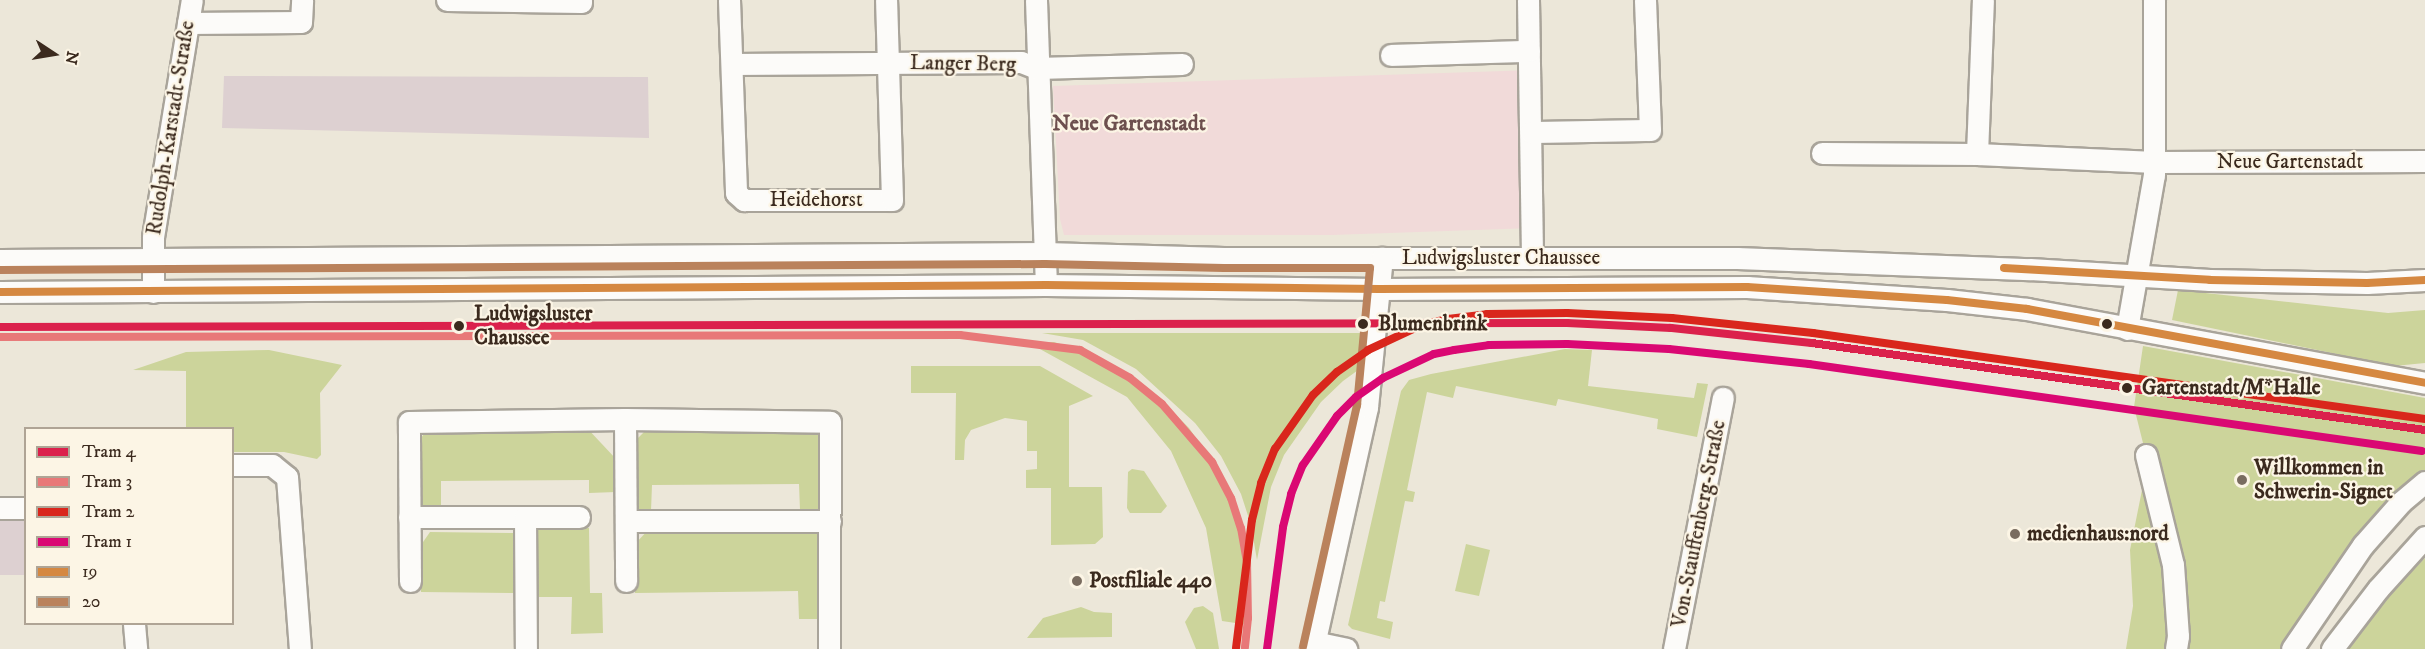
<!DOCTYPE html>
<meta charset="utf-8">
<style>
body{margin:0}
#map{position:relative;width:2425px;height:649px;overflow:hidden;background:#ece7d9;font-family:"IM FELL DW Pica",serif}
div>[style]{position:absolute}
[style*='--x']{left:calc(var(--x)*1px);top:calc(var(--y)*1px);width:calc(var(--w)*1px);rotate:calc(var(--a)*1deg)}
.built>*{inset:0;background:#f1dad9}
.industrial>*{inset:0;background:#ddd0d1}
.green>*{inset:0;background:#ccd49b}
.roads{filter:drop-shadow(2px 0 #a9a49a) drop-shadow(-2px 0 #a9a49a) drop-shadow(0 2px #a9a49a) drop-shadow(0 -2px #a9a49a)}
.minor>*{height:21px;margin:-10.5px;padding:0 10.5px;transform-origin:10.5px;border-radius:10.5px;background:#fcfbf9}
.bus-1>*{height:8px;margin:-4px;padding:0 4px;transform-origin:4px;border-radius:4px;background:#d58841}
.bus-2>*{height:8px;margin:-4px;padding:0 4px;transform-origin:4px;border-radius:4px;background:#ba825c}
.tram-1>*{height:8px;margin:-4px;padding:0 4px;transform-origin:4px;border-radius:4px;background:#db214c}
.tram-2>*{height:8px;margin:-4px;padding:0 4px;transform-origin:4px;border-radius:4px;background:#e87878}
.tram-3>*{height:8px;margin:-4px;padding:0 4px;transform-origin:4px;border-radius:4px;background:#d9261c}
.tram-4>*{height:8px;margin:-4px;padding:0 4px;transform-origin:4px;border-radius:4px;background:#da0873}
.dots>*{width:16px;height:16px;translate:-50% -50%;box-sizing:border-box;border:3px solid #fcf5e5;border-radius:50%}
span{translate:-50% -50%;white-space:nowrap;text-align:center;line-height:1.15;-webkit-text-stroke:4.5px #fcf5e5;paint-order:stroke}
.street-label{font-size:21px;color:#3b2a1e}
.stop-label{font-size:21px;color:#3b2a1e;font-weight:700}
.left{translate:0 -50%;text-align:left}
.poi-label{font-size:21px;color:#3b2a1e;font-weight:700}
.neighbourhood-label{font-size:22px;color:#6d4f4e;font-weight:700}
.legend{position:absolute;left:24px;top:427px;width:210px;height:198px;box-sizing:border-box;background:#fcf5e5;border:2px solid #afa495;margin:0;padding:8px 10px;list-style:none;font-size:18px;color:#3b2a1e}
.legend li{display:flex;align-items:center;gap:12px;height:30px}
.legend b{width:30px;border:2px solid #afa495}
.north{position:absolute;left:24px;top:24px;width:60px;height:60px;-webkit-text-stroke:4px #fcf5e5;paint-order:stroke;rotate:102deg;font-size:16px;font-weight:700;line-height:24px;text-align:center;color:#3b2a1e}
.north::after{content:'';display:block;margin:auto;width:21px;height:27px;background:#3b2a1e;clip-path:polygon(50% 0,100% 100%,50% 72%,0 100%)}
</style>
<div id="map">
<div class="built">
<i style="clip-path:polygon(1532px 70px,1533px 228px,1332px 235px,1064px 235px,1060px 219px,1053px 86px)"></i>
</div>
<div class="industrial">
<i style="clip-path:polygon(224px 76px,648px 77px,649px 138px,222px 128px)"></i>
<i style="clip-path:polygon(0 508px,25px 508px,25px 575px,0 575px)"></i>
</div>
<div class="green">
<i style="clip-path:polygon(2178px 290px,2388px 313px,2425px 310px,2425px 363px,2394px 366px,2172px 320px)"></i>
<i style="clip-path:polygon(1042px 333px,1375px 333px,1372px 360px,1343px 381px,1321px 402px,1284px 455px,1271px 487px,1257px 560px,1251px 525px,1241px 494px,1221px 456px,1195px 423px,1136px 369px,1083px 340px)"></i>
<i style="clip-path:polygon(1054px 342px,1079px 350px,1129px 376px,1163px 402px,1189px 428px,1212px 461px,1230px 496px,1242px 528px,1249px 560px,1249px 625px,1222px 621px,1206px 528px,1171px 451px,1127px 397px,1029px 343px)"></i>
<i style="clip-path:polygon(2143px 346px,2425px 398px,2425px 482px,2292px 649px,2126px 649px,2133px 606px,2130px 550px,2146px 470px,2146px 455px,2134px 407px)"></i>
<i style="clip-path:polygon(1565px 349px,1592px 350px,1588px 386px,1694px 398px,1697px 383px,1708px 384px,1697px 437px,1657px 429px,1658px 419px,1558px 399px,1556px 406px,1456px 386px,1453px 398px,1427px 392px,1407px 490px,1415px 492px,1413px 502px,1405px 501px,1385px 602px,1380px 601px,1377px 618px,1393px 622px,1390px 639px,1352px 629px,1348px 625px,1401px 391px,1409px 380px,1431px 374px)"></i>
<i style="clip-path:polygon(269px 350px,342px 365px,320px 393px,321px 455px,317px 459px,284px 452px,233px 452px,232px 428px,186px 428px,186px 371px,133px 370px,186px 352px)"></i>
<i style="clip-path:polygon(911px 366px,1040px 366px,1093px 396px,1069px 406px,1069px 487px,1102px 487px,1103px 537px,1095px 544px,1051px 545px,1051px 488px,1026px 488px,1026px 470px,1037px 469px,1037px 451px,1027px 451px,1027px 421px,1005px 418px,971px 430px,965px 440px,964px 460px,955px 460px,956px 393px,911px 393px)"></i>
<i style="clip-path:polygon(586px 427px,616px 459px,616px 492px,589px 493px,589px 480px,441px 481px,441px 509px,418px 510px,417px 443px,428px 429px)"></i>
<i style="clip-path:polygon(647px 429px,815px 429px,822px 440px,821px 510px,800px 510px,799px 484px,652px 485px,651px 511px,633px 512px,634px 442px)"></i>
<i style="clip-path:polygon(1132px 469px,1144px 471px,1167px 506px,1161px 513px,1130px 513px,1127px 508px,1128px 472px)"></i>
<i style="clip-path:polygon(533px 528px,589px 528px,590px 593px,602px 593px,603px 633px,571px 634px,572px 597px,532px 597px)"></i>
<i style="clip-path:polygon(650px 528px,821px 530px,821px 619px,799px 619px,798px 591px,635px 593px,635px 544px)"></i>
<i style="clip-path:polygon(430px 532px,514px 533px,514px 593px,421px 592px,421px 545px)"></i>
<i style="clip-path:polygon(1466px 544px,1490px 550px,1479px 596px,1455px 591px)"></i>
<i style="clip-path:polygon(2425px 558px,2425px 649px,2333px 649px)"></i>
<i style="clip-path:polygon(1203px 606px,1213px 613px,1219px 649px,1196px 649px,1185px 622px,1194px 608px)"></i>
<i style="clip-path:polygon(1081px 607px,1094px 612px,1112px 613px,1112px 637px,1027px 638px,1043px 618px)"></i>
</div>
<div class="roads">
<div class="minor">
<i style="--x:447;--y:0;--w:134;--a:0.9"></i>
<i style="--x:581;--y:2;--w:2;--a:-90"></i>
<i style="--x:729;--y:0;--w:193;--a:87.9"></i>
<i style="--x:736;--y:193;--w:11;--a:41"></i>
<i style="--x:744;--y:200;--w:148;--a:0"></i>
<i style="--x:892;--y:200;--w:200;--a:-91.7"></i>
<i style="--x:1036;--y:0;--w:285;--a:88"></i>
<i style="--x:1528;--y:0;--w:258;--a:89.1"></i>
<i style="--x:188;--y:23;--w:113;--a:-0.5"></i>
<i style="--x:301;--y:22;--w:22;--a:-87"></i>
<i style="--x:1391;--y:55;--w:138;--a:-1.7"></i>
<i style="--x:732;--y:64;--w:289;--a:-0.4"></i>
<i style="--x:1021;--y:62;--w:17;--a:21"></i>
<i style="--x:1037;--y:68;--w:145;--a:-1.6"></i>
<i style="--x:1531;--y:132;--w:119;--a:-1"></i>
<i style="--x:1650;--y:130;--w:130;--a:-92.2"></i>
<i style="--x:1822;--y:153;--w:155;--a:0.4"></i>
<i style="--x:1977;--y:154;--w:178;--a:2.6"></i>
<i style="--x:2155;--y:162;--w:270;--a:-0.2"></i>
<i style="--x:1977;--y:154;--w:154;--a:-87.8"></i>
<i style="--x:0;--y:260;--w:1045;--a:-0.38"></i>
<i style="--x:1045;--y:253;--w:179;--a:1.6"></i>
<i style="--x:1224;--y:258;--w:513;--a:0"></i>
<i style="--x:1737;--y:258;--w:293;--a:2.2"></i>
<i style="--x:2030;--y:269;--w:180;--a:3.5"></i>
<i style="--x:2210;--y:280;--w:157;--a:1.1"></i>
<i style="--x:2367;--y:283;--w:58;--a:-3"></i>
<i style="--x:0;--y:292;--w:1046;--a:-0.38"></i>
<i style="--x:1046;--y:285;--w:333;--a:0.7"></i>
<i style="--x:1379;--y:289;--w:368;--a:-0.3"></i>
<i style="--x:1747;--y:287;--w:200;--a:3.7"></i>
<i style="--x:1947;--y:300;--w:81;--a:6.4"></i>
<i style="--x:2027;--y:309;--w:405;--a:10.5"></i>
<i style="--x:153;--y:292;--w:55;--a:-90"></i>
<i style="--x:153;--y:237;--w:240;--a:-80.7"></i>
<i style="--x:2127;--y:329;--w:156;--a:-80.1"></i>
<i style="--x:2154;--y:175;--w:175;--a:-90"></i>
<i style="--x:625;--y:419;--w:162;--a:89.6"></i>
<i style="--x:2146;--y:455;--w:113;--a:76.2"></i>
<i style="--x:2173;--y:565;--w:71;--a:86"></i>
<i style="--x:2178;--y:636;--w:13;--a:99"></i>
<i style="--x:232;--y:465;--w:40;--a:0"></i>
<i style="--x:272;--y:465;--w:19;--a:39"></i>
<i style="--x:287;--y:477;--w:172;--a:85.7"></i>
<i style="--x:0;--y:508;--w:26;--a:0"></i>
<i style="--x:409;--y:517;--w:116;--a:0"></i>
<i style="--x:525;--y:517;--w:132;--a:89.6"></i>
<i style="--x:525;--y:517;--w:54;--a:0"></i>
<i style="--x:627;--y:521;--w:203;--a:0"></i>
<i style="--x:410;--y:581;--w:159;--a:-90.4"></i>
<i style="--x:409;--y:422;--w:216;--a:-0.8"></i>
<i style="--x:625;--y:419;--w:205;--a:0.8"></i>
<i style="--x:830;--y:422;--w:227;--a:90.3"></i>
<i style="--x:134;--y:624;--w:25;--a:85"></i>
<i style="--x:1314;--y:642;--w:33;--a:12"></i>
<i style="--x:1313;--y:649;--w:248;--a:-77.4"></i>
<i style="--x:1367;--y:407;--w:150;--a:-84.3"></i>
<i style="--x:1674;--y:649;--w:256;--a:-79"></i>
<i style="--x:2292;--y:649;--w:126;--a:-55.7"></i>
<i style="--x:2363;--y:545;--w:57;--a:-48.5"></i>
<i style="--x:2401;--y:502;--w:31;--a:-40"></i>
<i style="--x:2332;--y:649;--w:76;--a:-52.5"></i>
<i style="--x:2378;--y:589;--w:70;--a:-47.9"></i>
</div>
</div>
<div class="bus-1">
<i style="--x:2004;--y:268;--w:206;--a:3.3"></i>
<i style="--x:2210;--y:280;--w:157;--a:1.1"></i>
<i style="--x:2367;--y:283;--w:58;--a:-3"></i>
<i style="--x:0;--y:292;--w:1046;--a:-0.38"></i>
<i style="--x:1046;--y:285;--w:333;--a:0.7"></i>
<i style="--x:1379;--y:289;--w:368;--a:-0.3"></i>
<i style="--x:1747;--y:287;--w:200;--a:3.7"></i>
<i style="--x:1947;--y:300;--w:81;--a:6.4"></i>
<i style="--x:2027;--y:309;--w:405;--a:10.5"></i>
</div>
<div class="bus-2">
<i style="--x:0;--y:270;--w:1045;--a:-0.33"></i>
<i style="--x:1045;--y:264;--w:179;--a:1.3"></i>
<i style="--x:1224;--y:268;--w:146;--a:0"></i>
<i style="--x:1370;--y:268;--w:138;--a:95.4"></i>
<i style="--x:1357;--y:405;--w:248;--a:102.6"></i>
</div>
<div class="tram-1">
<i style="--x:0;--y:327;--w:1567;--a:-0.15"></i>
<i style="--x:1567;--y:323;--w:104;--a:2.8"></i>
<i style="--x:1671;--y:328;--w:142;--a:6.1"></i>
<i style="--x:1812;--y:343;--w:619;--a:8.08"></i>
</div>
<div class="tram-2">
<i style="--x:0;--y:337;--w:960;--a:-0.12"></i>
<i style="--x:960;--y:335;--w:121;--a:7.1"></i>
<i style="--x:1080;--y:350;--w:57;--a:29.2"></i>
<i style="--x:1130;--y:378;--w:41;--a:39.1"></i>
<i style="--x:1162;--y:404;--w:77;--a:49.2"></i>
<i style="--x:1212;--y:462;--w:41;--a:62.2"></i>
<i style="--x:1231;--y:498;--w:32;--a:72"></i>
<i style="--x:1241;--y:528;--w:34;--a:80"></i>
<i style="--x:1247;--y:561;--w:57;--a:89"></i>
<i style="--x:1248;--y:618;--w:30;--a:96"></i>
</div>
<div class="tram-3">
<i style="--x:1236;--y:648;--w:129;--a:-82.9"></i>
<i style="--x:1252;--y:520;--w:38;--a:-76"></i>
<i style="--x:1261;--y:483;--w:37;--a:-68"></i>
<i style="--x:1275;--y:449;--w:66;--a:-54.9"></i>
<i style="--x:1313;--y:395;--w:33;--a:-44"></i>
<i style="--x:1337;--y:372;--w:38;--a:-35"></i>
<i style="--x:1368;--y:350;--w:62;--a:-24.9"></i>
<i style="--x:1424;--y:324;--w:25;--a:-12"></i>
<i style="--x:1448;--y:319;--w:39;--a:-7"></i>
<i style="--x:1487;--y:314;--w:80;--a:-0.7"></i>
<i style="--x:1567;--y:313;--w:105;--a:2.7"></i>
<i style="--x:1672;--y:318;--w:142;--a:6.1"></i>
<i style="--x:1813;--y:333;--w:618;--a:8"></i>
</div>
<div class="tram-4">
<i style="--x:1267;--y:649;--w:123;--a:-82.5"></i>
<i style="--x:1283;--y:527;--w:34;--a:-76"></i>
<i style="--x:1291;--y:494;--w:31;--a:-68"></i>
<i style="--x:1303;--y:465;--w:60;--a:-55.2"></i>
<i style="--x:1337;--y:416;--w:27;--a:-45"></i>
<i style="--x:1356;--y:397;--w:33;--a:-35"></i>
<i style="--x:1383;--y:378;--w:56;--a:-25.2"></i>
<i style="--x:1434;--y:354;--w:20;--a:-11"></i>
<i style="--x:1454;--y:350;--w:35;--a:-8"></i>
<i style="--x:1489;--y:345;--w:78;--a:-0.7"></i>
<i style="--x:1567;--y:344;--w:102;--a:2.8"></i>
<i style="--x:1669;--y:349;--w:141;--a:6.1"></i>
<i style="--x:1809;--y:364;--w:619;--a:8.08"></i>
</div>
<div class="dots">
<i style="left:1363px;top:324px;background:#3b2a1e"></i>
<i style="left:2107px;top:324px;background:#3b2a1e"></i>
<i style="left:459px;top:326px;background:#3b2a1e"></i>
<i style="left:2127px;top:388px;background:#3b2a1e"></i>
<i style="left:2242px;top:480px;background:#796c5f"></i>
<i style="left:2015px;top:534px;background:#796c5f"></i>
<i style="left:1077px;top:581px;background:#796c5f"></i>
</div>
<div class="street-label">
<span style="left:963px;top:64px;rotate:1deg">Langer Berg</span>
<span style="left:171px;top:128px;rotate:-81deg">Rudolph-Karstadt-Straße</span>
<span style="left:2290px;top:162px">Neue Gartenstadt</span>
<span style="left:816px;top:200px">Heidehorst</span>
<span style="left:1501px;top:258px">Ludwigsluster Chaussee</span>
<span style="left:1699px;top:524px;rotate:-79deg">Von-Stauffenberg-Straße</span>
</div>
<div class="stop-label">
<span class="left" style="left:474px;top:326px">Ludwigsluster<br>Chaussee</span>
<span class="left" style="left:1378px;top:324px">Blumenbrink</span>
<span class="left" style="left:2142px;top:388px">Gartenstadt/M*Halle</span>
</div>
<div class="poi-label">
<span class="left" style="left:2254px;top:480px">Willkommen in<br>Schwerin-Signet</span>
<span class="left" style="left:2027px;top:534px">medienhaus:nord</span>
<span class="left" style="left:1089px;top:581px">Postfiliale 440</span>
</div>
<div class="neighbourhood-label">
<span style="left:1129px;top:124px">Neue Gartenstadt</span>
</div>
<ul class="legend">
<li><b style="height:8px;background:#db214c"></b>Tram 4</li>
<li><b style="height:8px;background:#e87878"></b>Tram 3</li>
<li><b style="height:8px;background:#d9261c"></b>Tram 2</li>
<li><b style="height:8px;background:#da0873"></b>Tram 1</li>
<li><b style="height:8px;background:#d58841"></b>19</li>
<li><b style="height:8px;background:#ba825c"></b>20</li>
</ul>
<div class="north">N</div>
</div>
